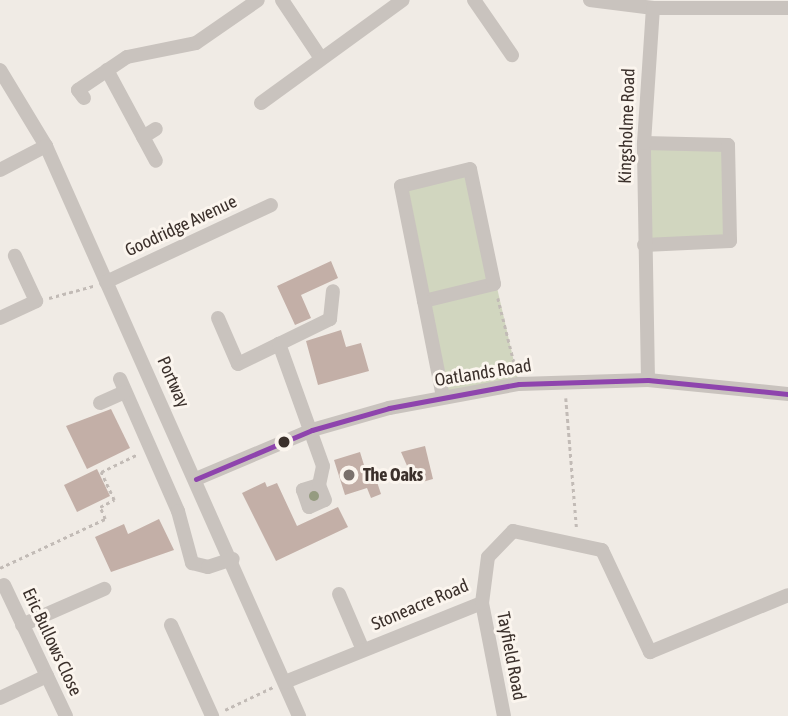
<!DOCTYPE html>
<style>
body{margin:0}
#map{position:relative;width:788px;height:716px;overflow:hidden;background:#f0ebe5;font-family:"Asap Condensed",sans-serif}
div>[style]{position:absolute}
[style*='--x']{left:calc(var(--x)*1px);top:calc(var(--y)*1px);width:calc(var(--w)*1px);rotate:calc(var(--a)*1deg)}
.green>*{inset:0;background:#d1d6bf}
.building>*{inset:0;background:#c3afa7}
.path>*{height:2.5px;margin-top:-1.25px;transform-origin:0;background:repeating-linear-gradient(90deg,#c2bbb6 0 3.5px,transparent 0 7px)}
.minor>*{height:14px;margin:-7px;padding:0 7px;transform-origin:7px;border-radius:7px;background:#c9c3be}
.bus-1>*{height:5px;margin:-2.5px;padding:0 2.5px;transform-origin:2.5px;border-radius:2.5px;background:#8e44ad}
.trees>*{width:10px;height:10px;margin:-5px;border-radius:50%;background:#959b80}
.dots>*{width:19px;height:19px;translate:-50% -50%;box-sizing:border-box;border:4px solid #fbf5ee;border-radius:50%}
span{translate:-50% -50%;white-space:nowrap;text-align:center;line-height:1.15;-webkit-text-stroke:6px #fbf5ee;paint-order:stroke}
.street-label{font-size:18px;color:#3b302b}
.poi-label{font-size:18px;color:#3b302b;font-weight:700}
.left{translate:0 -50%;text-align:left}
</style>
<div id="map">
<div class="green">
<i style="clip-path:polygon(644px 143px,728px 145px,730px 241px,644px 245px)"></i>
<i style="clip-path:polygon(470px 169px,519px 384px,443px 397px,401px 186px)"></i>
</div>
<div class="building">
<i style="clip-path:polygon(331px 261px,338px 278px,301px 295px,311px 318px,295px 325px,277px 286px)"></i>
<i style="clip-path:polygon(341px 330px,346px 347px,361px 343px,369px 371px,318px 385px,306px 341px)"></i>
<i style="clip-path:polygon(111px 409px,130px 448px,87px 469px,66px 426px)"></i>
<i style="clip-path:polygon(425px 446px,433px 479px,415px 484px,401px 452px)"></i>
<i style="clip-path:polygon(360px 452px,367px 475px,374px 473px,381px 494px,371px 498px,367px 488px,345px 495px,334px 460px)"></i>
<i style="clip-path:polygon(97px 469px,110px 496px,77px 512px,64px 485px)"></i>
<i style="clip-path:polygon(265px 482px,267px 487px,277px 483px,297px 526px,338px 507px,348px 527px,276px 561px,242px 493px)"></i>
<i style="clip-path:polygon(159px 519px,174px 550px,111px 572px,95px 537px,124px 524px,128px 534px)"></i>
</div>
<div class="path">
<i style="--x:49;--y:298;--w:46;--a:-15.3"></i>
<i style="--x:498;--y:298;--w:74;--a:76"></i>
<i style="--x:566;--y:398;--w:133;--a:85.3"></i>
<i style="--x:0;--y:568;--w:116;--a:-25"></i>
<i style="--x:105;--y:519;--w:13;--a:-113"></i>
<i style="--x:100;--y:507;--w:16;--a:-27"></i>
<i style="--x:114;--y:500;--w:31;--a:-115"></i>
<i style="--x:101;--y:472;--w:41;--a:-25.9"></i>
<i style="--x:225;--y:710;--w:53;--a:-25.6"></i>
</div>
<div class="minor">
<i style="--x:282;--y:0;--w:69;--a:56.3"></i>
<i style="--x:474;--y:0;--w:67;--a:55.4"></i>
<i style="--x:590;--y:0;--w:64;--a:7.2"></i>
<i style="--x:0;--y:70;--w:89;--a:58.8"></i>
<i style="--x:46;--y:146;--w:624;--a:66.07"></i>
<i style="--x:107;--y:70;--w:103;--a:61.7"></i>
<i style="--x:84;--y:98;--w:10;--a:-127"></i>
<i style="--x:78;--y:90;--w:59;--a:-34"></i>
<i style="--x:127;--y:57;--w:70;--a:-11.5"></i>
<i style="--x:196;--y:43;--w:75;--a:-34.7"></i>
<i style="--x:261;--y:103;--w:175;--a:-36"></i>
<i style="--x:143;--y:137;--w:15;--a:-32"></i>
<i style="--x:644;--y:143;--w:84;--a:1.4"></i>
<i style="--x:728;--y:145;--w:96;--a:88.8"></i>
<i style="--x:730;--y:241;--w:86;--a:177.3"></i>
<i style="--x:0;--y:170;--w:52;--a:-27.6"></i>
<i style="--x:106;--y:282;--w:182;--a:-25"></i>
<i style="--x:424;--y:301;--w:72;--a:-13.7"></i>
<i style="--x:494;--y:284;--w:117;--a:-101.8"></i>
<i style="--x:470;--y:169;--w:71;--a:166.2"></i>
<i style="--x:401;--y:186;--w:117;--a:78.7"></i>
<i style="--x:424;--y:301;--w:98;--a:78.8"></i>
<i style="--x:0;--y:318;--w:40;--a:-25"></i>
<i style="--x:36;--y:301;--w:50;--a:-115"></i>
<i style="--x:218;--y:318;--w:50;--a:66.5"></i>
<i style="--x:238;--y:364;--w:46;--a:-26"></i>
<i style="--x:120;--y:379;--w:144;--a:66.3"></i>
<i style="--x:178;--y:511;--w:54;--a:74.9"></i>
<i style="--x:192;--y:563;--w:16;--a:14"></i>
<i style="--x:208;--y:567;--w:26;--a:-18"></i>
<i style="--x:648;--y:380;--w:237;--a:-91"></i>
<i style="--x:644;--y:143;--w:135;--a:-86.2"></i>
<i style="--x:653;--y:8;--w:135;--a:0"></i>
<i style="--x:100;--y:403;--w:27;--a:-24"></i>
<i style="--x:196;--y:479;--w:126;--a:-22.9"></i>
<i style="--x:312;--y:430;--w:80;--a:-15.9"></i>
<i style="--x:389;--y:408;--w:132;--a:-10.5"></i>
<i style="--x:519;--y:384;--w:129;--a:-1.8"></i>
<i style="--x:648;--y:380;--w:141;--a:5.7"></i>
<i style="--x:319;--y:485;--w:17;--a:163"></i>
<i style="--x:303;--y:490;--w:18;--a:71"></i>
<i style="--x:309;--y:507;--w:17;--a:-24"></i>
<i style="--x:325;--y:500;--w:16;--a:-112"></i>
<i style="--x:319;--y:485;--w:19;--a:-78"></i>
<i style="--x:323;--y:466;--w:130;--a:-109.8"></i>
<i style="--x:279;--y:344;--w:57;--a:-26.1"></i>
<i style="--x:330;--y:319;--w:28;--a:-84"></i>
<i style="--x:4;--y:585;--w:145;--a:64.7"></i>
<i style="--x:339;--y:594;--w:61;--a:66.8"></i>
<i style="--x:482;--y:603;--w:115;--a:79"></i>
<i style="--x:22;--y:625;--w:90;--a:-23.7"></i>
<i style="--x:171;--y:625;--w:100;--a:65.7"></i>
<i style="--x:285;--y:682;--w:212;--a:-21.9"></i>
<i style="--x:482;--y:603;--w:46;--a:-82.6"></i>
<i style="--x:488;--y:557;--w:36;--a:-46"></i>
<i style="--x:513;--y:531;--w:91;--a:12.1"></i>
<i style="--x:602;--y:550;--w:113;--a:64.8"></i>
<i style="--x:650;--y:652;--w:149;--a:-22.4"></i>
<i style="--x:0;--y:698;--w:52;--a:-25.1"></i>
</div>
<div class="bus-1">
<i style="--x:196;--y:479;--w:126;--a:-22.9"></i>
<i style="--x:312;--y:430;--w:80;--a:-15.9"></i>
<i style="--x:389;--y:408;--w:132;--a:-10.5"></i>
<i style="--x:519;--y:384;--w:129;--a:-1.8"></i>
<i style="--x:648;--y:380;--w:141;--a:5.7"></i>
</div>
<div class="trees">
<i style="left:314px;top:496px"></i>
</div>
<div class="dots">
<i style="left:284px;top:442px;background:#3b302b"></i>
<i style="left:349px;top:475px;background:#7a716c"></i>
</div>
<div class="street-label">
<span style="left:627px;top:126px;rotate:-88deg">Kingsholme Road</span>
<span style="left:181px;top:226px;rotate:-25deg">Goodridge Avenue</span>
<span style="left:483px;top:373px;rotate:-9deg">Oatlands Road</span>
<span style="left:173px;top:382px;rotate:66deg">Portway</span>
<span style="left:420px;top:605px;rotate:-23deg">Stoneacre Road</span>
<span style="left:52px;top:642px;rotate:65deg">Eric Bullows Close</span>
<span style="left:511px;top:656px;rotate:79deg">Tayfield Road</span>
</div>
<div class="poi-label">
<span class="left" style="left:363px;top:475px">The Oaks</span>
</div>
</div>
